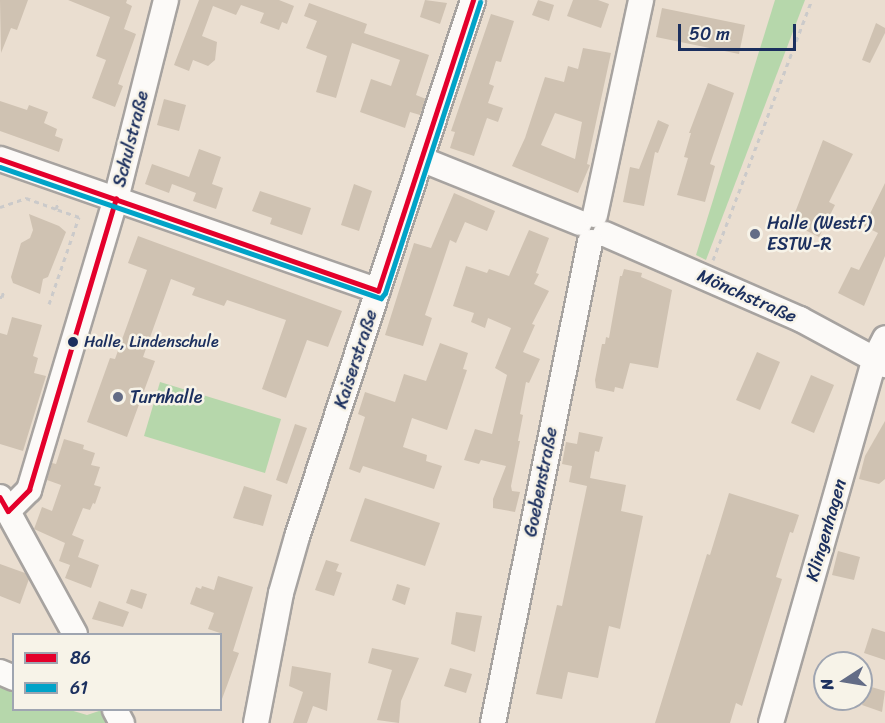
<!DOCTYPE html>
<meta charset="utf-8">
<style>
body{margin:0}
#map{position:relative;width:885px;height:723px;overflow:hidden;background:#eaded0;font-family:Sriracha,sans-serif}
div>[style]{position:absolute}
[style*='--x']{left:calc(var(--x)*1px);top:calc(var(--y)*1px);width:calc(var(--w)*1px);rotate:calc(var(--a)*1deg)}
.green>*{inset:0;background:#b6d7ab}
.building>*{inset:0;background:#cfc2b2}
.path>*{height:3px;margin-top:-1.5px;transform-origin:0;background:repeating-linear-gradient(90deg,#cbcaca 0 4.5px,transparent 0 9px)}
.roads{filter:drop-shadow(2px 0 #a7a3a0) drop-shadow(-2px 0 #a7a3a0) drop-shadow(0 2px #a7a3a0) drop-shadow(0 -2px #a7a3a0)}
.minor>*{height:24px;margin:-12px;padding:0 12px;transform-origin:12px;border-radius:12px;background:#fcfaf8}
.bus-1>*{height:4.5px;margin:-2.25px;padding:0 2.25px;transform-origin:2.25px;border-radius:2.25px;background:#e4002b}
.bus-2>*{height:4.5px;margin:-2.25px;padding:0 2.25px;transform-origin:2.25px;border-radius:2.25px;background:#01a3c8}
.dots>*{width:16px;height:16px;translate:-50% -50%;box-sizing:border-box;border:3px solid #f7f3e8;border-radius:50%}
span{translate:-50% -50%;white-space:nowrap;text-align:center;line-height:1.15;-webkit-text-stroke:5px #f7f3e8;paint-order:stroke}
.bus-label{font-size:16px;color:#1b2f5e}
.left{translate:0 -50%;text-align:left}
.street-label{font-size:18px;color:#1b2f5e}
.poi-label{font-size:18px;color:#1b2f5e}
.legend{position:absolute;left:12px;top:633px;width:210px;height:78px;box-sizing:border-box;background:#f7f3e8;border:2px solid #9fa5b1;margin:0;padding:8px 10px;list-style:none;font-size:18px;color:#1b2f5e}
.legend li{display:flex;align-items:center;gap:12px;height:30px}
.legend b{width:30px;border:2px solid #9fa5b1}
.north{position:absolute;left:813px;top:651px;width:60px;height:60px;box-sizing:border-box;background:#f7f3e8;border:2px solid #9fa5b1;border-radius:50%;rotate:258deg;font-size:16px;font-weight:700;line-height:24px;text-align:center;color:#1b2f5e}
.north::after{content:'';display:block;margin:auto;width:21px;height:27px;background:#636c86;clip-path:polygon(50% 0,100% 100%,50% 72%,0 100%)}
.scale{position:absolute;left:678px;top:24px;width:118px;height:27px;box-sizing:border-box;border:3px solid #1b2f5e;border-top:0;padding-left:8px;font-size:18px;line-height:21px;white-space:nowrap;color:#1b2f5e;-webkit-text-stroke:4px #f7f3e8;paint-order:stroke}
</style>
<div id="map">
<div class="green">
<i style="clip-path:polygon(775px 0,805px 0,706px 260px,696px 255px)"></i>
<i style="clip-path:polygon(160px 382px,281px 419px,265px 473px,144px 436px)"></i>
<i style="clip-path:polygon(0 680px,13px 686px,14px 710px,70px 710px,87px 715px,102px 710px,111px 723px,0 723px)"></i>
</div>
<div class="building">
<i style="clip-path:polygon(0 0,28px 0,17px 30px,11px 28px,1px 53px)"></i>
<i style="clip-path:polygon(68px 0,127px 0,126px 3px,132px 6px,124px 29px,136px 34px,118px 84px,123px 86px,115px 107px,92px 98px,106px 60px,96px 56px,110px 17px)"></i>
<i style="clip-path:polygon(199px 0,279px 0,294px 6px,287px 24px,282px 22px,279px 30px,260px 23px,264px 13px,241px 5px,236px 15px,213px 6px,202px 36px,217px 42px,215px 60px,208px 66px,193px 60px,189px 71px,174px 65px)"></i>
<i style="clip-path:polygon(425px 0,447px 3px,440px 24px,420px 17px)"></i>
<i style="clip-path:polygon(538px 0,554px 5px,549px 21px,532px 15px)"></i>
<i style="clip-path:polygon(573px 0,598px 0,609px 4px,601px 28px,567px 16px)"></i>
<i style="clip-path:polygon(309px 3px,367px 24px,364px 33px,429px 55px,416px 95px,426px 99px,420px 115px,410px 112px,405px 128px,360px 112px,371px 79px,391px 86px,400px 60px,352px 43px,336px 98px,316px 92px,327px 56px,306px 48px,317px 21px,304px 16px)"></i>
<i style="clip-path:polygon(662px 8px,745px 25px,739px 54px,656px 37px)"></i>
<i style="clip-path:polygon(491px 14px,514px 21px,501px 62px,496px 61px,489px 84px,494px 86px,488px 103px,503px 108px,498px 122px,487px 118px,474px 156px,450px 148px,455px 132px,451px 131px)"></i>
<i style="clip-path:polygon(876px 23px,885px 28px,885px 33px,870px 63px,862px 60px)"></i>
<i style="clip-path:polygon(evenodd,583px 48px,611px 53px,587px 164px,590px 165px,578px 193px,512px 166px,525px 138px,545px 77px,564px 82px,568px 66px,578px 69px,583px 48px,555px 113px,582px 122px,575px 159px,541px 145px,555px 113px)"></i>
<i style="clip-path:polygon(708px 83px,734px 93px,710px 164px,715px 166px,705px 202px,677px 195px,688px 158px,684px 157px,691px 133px,689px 133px)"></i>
<i style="clip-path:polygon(164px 99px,186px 105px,179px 131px,157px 125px)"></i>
<i style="clip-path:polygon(0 101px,27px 110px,29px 105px,48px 112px,44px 123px,57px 129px,55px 136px,63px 139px,59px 152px,0 131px)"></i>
<i style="clip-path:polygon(658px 120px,669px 125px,658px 153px,655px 152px,644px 206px,623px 202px,630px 167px,639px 169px)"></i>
<i style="clip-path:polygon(823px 140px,853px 154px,829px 202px,835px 205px,819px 237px,791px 223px)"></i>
<i style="clip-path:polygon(199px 149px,221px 157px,212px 184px,223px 188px,216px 209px,193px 201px,196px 193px,172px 184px,169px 193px,145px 184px,152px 164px,189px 177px)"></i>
<i style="clip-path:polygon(885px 183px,885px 256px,864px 306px,838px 293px,851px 267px,859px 270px,878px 233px,864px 226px)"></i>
<i style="clip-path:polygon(354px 184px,372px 191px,359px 231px,341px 225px)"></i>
<i style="clip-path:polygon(260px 191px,311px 208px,302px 235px,270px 224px,272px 218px,252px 211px)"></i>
<i style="clip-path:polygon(454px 193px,495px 211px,487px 231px,465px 222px,456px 243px,450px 240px,425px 315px,432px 318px,423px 346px,385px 335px,414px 243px,431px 248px)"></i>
<i style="clip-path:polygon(29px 214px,59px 226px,66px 232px,48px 277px,43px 279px,40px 294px,13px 283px,11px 277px,21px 243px,30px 238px,33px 230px)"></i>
<i style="clip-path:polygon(529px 230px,549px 238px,536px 273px,539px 274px,534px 284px,549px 291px,532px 324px,535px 325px,523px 352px,540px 359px,529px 383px,526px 382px,520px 414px,523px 415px,518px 441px,520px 441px,511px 486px,512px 491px,520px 492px,515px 512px,493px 508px,493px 499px,506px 466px,481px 460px,479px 464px,464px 460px,475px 429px,492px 434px,507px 375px,495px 368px,511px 328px,488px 318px,485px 328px,471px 322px,474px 313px,453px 306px,466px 266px,487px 273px,489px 269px,509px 276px)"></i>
<i style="clip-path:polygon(138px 236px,342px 311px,328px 347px,307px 340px,286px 398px,262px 389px,286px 320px,227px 300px,224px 306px,192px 295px,195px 288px,171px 279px,143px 357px,155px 361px,127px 437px,87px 422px,110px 358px,115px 359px,147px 270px,128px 263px)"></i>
<i style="clip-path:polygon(624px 269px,642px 273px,641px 277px,672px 290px,658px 368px,630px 363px,623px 389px,615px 387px,614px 392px,596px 388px,595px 380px,602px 344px,605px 344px,606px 337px,609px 338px,620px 276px,622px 276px)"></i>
<i style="clip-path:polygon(12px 317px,42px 325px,33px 356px,38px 358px,34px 373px,46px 376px,23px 451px,0 444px,0 333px,7px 335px)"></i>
<i style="clip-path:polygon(440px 343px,468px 353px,463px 369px,467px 370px,447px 430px,412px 418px,403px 447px,427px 455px,426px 461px,442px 466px,434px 489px,363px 466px,360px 473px,349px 469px,365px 417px,358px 414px,365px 392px,395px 402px,404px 374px,426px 381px)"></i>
<i style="clip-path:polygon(757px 352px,780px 362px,760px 410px,736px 400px)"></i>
<i style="clip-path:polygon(811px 375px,834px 385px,814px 433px,791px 423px)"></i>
<i style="clip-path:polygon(885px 421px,885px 479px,879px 484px,859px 479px,865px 456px)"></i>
<i style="clip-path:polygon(295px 424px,307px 428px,287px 484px,276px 480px)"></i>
<i style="clip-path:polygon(579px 432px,603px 437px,599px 452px,595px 451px,590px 478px,626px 485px,621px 511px,643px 516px,620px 629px,609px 626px,598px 678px,568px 672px,562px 699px,536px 694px,557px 605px,562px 606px,587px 486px,569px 482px,572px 466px,562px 464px,566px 442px,577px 444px)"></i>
<i style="clip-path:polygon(64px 439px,84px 445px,83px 449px,95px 453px,91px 465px,100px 467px,94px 485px,101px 487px,95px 504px,93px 503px,90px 510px,83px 508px,72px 535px,84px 540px,78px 557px,99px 565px,91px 588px,65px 578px,70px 565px,59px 561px,65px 543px,34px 529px,42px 507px,52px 511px,61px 485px,47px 480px,52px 463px,56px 464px)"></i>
<i style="clip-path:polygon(244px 486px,272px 495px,263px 526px,233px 518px)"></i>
<i style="clip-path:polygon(729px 493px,799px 515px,793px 533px,790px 532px,776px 577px,782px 579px,742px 706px,736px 703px,730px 723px,655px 723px,707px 554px,710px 555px)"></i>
<i style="clip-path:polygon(365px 498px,440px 523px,425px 566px,350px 541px)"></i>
<i style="clip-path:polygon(838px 551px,860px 557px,854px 580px,832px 575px)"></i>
<i style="clip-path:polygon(326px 560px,339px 564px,336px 571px,342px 573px,334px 596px,315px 590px)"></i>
<i style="clip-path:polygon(0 564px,25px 573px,29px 579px,20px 604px,0 596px)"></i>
<i style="clip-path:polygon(218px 576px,253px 587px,233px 651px,239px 653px,222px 699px,220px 633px,208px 629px,214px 613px,190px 604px,196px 587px,201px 589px,202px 586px,214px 590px)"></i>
<i style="clip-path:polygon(397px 584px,410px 588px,405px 605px,392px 600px)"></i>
<i style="clip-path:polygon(131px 589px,147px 594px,142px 609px,126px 603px)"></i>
<i style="clip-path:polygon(99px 601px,129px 612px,123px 627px,92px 619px)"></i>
<i style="clip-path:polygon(456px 612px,482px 616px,475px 652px,451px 644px)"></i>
<i style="clip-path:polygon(872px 628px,885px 632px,885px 660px,864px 653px)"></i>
<i style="clip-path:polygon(372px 648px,419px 658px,401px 701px,399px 723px,377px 720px,392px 670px,368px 663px)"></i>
<i style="clip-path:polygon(292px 666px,331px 673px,327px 711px,313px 706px,307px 723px,293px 723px,303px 692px,289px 686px)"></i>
<i style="clip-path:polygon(450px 668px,472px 674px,466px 693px,444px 686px)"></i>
<i style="clip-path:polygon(868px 686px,885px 691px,882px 712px,862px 705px)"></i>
</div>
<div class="path">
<i style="--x:0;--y:207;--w:28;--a:-19"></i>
<i style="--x:26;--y:198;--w:32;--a:20"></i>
<i style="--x:56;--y:209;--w:9;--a:-72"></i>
<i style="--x:713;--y:260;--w:278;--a:-69.2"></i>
<i style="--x:0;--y:297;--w:2;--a:0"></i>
<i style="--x:2;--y:297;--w:7;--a:-74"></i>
<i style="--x:49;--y:304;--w:92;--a:-71"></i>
<i style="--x:79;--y:217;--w:24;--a:-161"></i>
</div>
<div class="roads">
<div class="minor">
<i style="--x:0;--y:159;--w:400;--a:19.2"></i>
<i style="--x:421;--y:159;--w:171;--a:21.9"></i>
<i style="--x:595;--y:215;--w:220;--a:-77.9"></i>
<i style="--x:605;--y:234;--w:213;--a:23.6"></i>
<i style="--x:800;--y:319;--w:97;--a:28.4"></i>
<i style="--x:0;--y:497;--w:156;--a:61.3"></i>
<i style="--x:8;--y:511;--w:30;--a:-45"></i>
<i style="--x:29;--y:490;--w:304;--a:-73.4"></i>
<i style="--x:116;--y:199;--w:205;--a:-75.9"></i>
<i style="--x:0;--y:672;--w:15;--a:23"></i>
<i style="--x:115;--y:710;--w:15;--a:62"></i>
<i style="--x:256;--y:723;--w:132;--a:-79.1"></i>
<i style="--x:281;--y:593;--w:58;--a:-74.1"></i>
<i style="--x:297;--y:537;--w:565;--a:-71.85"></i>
<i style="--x:493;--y:723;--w:491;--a:-78.6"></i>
<i style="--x:771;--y:723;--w:380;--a:-74.1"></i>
<i style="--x:875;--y:358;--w:22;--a:-63"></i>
</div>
</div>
<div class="bus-1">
<i style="--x:0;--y:159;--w:400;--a:19.2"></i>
<i style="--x:378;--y:291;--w:306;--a:-71.9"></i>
<i style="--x:0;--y:497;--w:16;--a:60"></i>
<i style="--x:8;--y:511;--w:30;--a:-45"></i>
<i style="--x:29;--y:490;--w:304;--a:-73.4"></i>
</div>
<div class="bus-2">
<i style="--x:0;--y:167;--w:403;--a:19"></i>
<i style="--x:381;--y:298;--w:6;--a:-51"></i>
<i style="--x:385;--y:293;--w:306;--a:-71.9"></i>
</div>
<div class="dots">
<i style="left:755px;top:234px;background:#636c86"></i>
<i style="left:73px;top:342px;background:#1b2f5e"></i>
<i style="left:118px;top:397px;background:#636c86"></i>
</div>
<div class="bus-label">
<span class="left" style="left:84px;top:342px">Halle, Lindenschule</span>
</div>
<div class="street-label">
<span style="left:131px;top:139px;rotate:-76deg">Schulstraße</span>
<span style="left:747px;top:296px;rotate:24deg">Mönchstraße</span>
<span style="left:356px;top:359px;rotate:-72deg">Kaiserstraße</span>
<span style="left:541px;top:482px;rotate:-79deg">Goebenstraße</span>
<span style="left:826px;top:530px;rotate:-74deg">Klingenhagen</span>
</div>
<div class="poi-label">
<span class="left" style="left:767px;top:234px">Halle (Westf)<br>ESTW-R</span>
<span class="left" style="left:130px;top:397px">Turnhalle</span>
</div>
<ul class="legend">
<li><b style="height:8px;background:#e4002b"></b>86</li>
<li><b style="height:8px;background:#01a3c8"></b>61</li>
</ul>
<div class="north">N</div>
<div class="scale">50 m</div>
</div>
